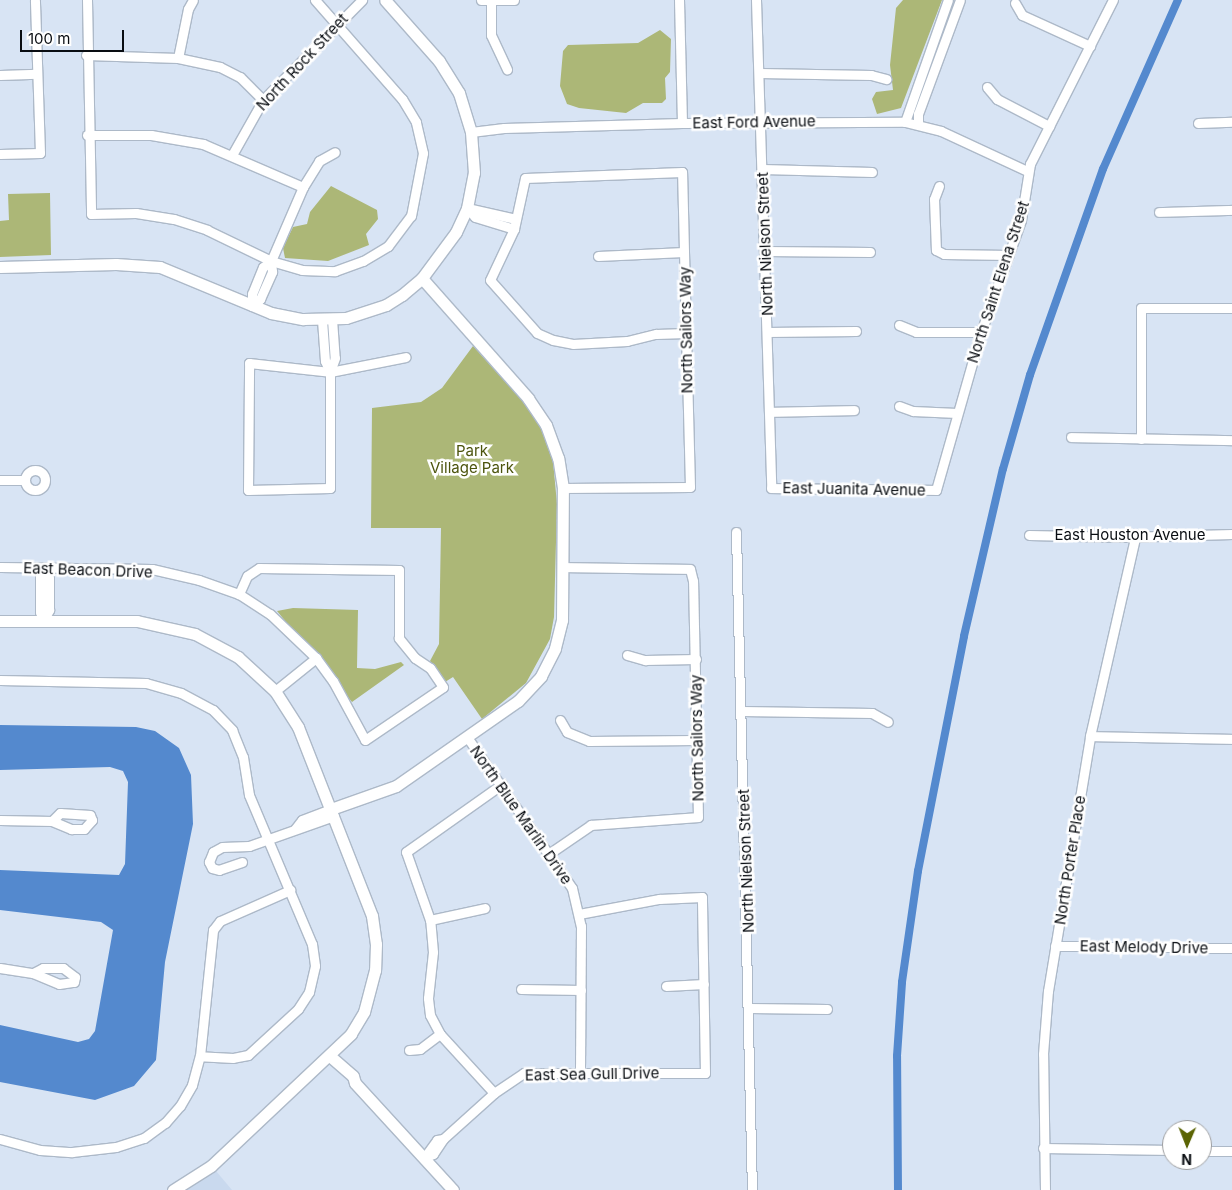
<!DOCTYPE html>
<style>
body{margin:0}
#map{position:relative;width:1232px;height:1190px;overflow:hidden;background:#d8e4f4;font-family:Inter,sans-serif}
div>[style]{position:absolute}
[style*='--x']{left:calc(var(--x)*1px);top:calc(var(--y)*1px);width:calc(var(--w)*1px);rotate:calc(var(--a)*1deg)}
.built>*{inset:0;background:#c9d9ee}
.green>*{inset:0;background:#acb777}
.water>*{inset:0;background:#5489ce}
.canal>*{height:8px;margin:-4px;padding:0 4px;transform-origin:4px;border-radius:4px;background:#5489ce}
.roads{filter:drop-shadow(1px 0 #adb9c8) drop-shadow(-1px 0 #adb9c8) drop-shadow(0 1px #adb9c8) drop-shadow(0 -1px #adb9c8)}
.street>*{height:9px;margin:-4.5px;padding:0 4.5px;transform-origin:4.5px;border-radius:4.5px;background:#fff}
.street>.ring{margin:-4.5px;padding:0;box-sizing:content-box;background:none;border:9px solid #fff;border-radius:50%}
.secondary>*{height:11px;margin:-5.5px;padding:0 5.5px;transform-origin:5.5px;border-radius:5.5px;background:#fff}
span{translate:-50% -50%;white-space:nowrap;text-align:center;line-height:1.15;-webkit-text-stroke:5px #fff;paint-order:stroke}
.street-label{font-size:15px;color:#090d12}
.park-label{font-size:15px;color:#4c540d}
.north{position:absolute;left:1162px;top:1120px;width:50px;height:50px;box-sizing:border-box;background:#fff;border:1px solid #9d9ea0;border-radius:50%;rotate:181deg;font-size:14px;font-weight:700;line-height:20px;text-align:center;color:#090d12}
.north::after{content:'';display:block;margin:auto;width:18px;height:22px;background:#5b6404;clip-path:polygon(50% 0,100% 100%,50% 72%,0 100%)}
.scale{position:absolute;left:20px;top:30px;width:104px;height:22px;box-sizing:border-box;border:2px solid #090d12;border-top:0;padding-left:6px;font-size:15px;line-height:18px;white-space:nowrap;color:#090d12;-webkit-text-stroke:4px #fff;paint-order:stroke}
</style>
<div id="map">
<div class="built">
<i style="clip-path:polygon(216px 1171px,232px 1190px,187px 1190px,193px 1186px)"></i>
</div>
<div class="green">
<i style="clip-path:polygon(903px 0,942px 0,901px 108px,877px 114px,872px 99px,876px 92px,893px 90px,890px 65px,896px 8px)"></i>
<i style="clip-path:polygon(660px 30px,671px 39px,670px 72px,665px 78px,666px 99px,662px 103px,643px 103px,626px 113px,579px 108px,567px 104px,560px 86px,563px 51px,568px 45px,638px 43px)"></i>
<i style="clip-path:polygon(331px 186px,377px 210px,378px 219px,366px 234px,369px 245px,328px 261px,285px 258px,283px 248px,293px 227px,307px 224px,310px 212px)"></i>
<i style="clip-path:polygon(50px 193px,51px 255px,0 257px,0 221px,9px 220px,8px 194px)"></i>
<i style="clip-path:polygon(473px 346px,529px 408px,542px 431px,553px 461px,557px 504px,554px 617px,550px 639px,526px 683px,482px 719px,453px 677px,445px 682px,430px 661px,439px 644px,441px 528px,371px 528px,372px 408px,421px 402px,442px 388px)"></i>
<i style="clip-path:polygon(293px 608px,358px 610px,357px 668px,375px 669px,401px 662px,404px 665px,352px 702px,277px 611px)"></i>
</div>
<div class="water">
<i style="clip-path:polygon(0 725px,136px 727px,155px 731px,179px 748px,191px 775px,193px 824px,165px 962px,156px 1060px,134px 1086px,95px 1100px,0 1082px,0 1025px,78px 1042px,89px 1039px,95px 1031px,113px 930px,101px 922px,0 910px,0 870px,119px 875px,125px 864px,128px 782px,123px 771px,110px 767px,0 770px)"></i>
</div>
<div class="canal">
<i style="--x:898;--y:1190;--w:134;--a:-90.4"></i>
<i style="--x:897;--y:1056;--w:74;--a:-86.1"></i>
<i style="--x:902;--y:982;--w:112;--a:-81.8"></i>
<i style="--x:918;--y:871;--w:239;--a:-78.9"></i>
<i style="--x:964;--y:636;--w:171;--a:-76.9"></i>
<i style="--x:1003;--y:469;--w:98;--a:-74"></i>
<i style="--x:1030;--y:375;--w:219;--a:-70.5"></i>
<i style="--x:1103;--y:169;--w:185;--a:-66.1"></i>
</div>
<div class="roads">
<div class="street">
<i style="--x:87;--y:0;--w:214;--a:88.9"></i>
<i style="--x:91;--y:214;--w:45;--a:-1.3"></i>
<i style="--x:136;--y:213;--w:38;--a:9"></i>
<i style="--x:174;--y:219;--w:35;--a:18"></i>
<i style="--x:207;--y:230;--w:71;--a:25.8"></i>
<i style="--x:271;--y:261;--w:32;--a:16"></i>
<i style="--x:302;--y:270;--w:33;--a:2"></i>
<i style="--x:335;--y:271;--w:30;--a:-20"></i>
<i style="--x:363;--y:261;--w:29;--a:-31"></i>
<i style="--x:388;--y:246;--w:38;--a:-53"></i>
<i style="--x:411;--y:216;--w:64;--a:-79.2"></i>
<i style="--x:423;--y:153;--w:32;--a:-103"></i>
<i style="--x:416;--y:122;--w:27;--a:-121"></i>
<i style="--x:402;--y:99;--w:132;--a:-131.3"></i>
<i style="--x:481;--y:0;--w:33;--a:0"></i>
<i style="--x:679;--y:0;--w:123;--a:88.6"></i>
<i style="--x:756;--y:0;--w:488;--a:88.2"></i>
<i style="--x:771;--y:488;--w:165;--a:0.7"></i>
<i style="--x:936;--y:490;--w:164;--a:-74.1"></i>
<i style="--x:981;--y:332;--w:119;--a:-70.3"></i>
<i style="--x:1021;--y:220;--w:57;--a:-80.9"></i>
<i style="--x:1030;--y:164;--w:184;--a:-63.2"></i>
<i style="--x:491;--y:1;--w:34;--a:90"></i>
<i style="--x:491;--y:35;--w:38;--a:65"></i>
<i style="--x:1015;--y:3;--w:14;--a:60"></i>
<i style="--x:1022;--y:15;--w:75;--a:24.5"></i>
<i style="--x:86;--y:55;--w:92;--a:1.9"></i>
<i style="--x:178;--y:58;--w:43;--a:12.1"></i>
<i style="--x:220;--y:67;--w:22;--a:27"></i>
<i style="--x:240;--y:77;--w:33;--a:45"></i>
<i style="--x:178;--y:58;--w:50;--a:-78.5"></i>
<i style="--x:188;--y:9;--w:10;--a:-61"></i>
<i style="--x:760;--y:73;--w:111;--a:1"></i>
<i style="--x:871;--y:75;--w:16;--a:15"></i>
<i style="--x:0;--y:75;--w:37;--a:-2"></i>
<i style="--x:987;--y:87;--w:16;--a:50"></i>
<i style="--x:997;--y:99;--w:59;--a:27.4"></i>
<i style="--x:905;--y:122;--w:129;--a:-70.6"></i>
<i style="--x:918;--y:123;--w:9;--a:-90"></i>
<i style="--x:918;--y:114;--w:121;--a:-69.8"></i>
<i style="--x:1198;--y:123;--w:34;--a:-2"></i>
<i style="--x:471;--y:132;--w:33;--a:-7"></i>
<i style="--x:504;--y:128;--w:178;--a:-1.6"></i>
<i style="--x:682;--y:123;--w:223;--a:-0.3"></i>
<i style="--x:905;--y:122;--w:37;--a:14"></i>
<i style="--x:941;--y:131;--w:95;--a:24.9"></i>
<i style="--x:87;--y:135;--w:64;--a:0"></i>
<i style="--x:151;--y:135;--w:53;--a:9.8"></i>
<i style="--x:203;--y:144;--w:109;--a:23.3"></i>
<i style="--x:0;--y:154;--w:40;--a:-1.4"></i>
<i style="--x:40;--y:153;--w:153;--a:-91.9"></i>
<i style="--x:232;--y:155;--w:63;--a:-60.6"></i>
<i style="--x:263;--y:100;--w:141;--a:-45.3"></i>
<i style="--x:763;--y:169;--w:109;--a:1.6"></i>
<i style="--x:939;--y:186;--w:14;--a:111"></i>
<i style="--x:934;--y:199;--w:51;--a:87.8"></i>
<i style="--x:936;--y:250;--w:9;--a:27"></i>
<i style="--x:944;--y:254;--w:65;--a:0.9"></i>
<i style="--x:467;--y:208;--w:12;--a:48"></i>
<i style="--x:475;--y:217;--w:41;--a:17.1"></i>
<i style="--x:467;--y:208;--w:50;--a:12.7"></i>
<i style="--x:1159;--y:212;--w:73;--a:-1.6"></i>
<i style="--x:765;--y:251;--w:105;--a:0.5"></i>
<i style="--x:598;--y:256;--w:86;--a:-2.7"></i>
<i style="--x:252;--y:306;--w:11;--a:-41"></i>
<i style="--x:260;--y:299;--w:30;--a:-66"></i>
<i style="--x:272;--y:272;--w:11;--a:-95"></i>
<i style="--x:271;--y:261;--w:81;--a:-66.6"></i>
<i style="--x:303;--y:187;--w:31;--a:-58"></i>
<i style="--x:319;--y:161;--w:18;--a:-29"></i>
<i style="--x:252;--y:306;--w:12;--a:-90"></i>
<i style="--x:252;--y:294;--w:29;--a:-68"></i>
<i style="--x:263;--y:267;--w:10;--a:-37"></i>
<i style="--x:332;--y:319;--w:39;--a:86"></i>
<i style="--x:335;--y:358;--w:15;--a:110"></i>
<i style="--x:330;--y:372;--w:116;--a:90"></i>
<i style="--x:330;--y:488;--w:82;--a:178.6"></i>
<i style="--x:248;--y:490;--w:127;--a:-89.5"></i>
<i style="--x:249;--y:363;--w:81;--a:6.3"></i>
<i style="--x:330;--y:372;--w:77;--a:-11.2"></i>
<i style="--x:322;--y:320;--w:41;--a:85.8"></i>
<i style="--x:325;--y:361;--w:12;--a:66"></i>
<i style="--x:899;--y:325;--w:18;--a:22"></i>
<i style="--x:916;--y:332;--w:65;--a:0"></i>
<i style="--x:767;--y:332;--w:89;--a:-0.6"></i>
<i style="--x:899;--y:406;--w:15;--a:20"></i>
<i style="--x:913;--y:411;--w:44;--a:2.6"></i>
<i style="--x:769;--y:412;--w:85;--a:-1.3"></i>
<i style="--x:1071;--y:437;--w:161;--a:1.1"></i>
<i style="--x:1141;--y:439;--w:131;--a:-90"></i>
<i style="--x:1141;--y:308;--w:91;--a:0"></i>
<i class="ring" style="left:25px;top:470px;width:11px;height:11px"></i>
<i style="--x:0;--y:480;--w:25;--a:0"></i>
<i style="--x:563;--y:488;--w:127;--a:-0.5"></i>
<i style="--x:690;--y:487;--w:154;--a:-91.5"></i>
<i style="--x:686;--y:333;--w:161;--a:-91.4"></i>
<i style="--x:682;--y:172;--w:157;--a:177.8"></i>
<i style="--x:525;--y:178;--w:52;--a:102.2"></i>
<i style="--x:514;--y:229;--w:56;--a:115.2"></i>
<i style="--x:490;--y:280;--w:71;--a:48.4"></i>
<i style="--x:537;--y:333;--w:17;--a:24"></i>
<i style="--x:553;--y:340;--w:20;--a:11"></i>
<i style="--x:573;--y:344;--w:54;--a:-3.2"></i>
<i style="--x:627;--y:341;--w:30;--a:-14"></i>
<i style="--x:656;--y:334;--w:30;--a:-2"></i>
<i style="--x:736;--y:532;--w:658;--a:88.61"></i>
<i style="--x:1029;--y:535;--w:95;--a:1.2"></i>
<i style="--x:1124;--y:537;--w:108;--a:-1.6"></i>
<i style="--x:0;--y:567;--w:152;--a:0.8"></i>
<i style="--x:152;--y:569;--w:48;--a:13.2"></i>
<i style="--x:199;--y:580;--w:42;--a:19.3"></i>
<i style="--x:239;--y:594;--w:37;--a:33"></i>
<i style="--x:270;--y:614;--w:64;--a:43.7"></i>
<i style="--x:316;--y:658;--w:29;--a:54"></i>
<i style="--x:333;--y:681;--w:67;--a:61.5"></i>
<i style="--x:365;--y:740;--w:94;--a:-34.2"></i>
<i style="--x:443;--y:687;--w:23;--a:-124"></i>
<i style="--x:430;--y:668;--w:18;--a:-146"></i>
<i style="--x:415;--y:658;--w:26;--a:-129"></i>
<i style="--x:399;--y:638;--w:68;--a:-90"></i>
<i style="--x:399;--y:570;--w:140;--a:-179.2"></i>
<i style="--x:259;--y:568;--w:14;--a:146"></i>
<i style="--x:247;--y:576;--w:20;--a:114"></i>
<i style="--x:43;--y:621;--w:13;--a:-61"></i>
<i style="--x:49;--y:610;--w:32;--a:-90"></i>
<i style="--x:49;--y:578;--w:11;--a:-117"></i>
<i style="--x:43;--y:621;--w:9;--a:-108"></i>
<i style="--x:40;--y:612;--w:35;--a:-90"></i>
<i style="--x:40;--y:577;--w:10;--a:-66"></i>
<i style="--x:627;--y:655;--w:19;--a:16"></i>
<i style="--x:645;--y:660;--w:51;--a:-1.1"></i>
<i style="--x:0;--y:680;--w:146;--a:1.2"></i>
<i style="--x:146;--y:683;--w:36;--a:16"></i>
<i style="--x:181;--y:693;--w:36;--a:28"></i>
<i style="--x:213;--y:710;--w:28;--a:46"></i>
<i style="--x:232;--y:730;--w:29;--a:68"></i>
<i style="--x:243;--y:757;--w:38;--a:81"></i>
<i style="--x:249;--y:795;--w:162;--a:67.1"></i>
<i style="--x:312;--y:944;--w:22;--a:82"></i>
<i style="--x:315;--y:966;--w:27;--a:103"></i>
<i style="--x:309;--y:992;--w:20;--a:123"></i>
<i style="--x:298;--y:1009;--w:68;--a:137.4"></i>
<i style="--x:248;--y:1055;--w:15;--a:169"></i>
<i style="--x:233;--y:1058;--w:33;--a:-177"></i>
<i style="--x:275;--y:691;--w:53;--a:-38.8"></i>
<i style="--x:742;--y:711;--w:130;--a:0.9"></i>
<i style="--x:872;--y:713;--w:18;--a:29"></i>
<i style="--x:560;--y:720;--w:14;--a:60"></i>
<i style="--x:567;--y:732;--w:24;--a:22"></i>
<i style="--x:589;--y:741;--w:107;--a:-0.5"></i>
<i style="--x:1090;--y:736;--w:142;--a:1.2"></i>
<i style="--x:467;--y:737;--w:184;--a:55.2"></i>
<i style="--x:572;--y:888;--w:39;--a:77"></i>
<i style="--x:581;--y:926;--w:147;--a:90.4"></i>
<i style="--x:0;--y:820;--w:52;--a:1.1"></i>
<i style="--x:52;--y:821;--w:21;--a:23"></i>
<i style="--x:71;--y:829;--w:13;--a:0"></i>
<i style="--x:84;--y:829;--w:12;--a:-48"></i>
<i style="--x:92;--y:820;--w:5;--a:-112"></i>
<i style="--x:90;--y:815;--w:30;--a:-176"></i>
<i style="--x:60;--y:813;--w:11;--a:135"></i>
<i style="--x:295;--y:829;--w:11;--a:-52"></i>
<i style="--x:302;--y:820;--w:31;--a:-21"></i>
<i style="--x:550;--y:853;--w:50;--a:-34.3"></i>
<i style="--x:591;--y:825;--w:107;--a:-4.3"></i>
<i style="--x:698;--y:817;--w:236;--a:-91.2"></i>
<i style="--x:693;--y:581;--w:12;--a:-104"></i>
<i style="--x:690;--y:569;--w:127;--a:-179.1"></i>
<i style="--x:242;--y:862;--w:24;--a:161"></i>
<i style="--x:219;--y:870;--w:7;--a:-164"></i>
<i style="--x:212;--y:868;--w:7;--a:-117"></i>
<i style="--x:209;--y:862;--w:11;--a:-68"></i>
<i style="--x:213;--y:852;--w:10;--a:-29"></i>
<i style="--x:222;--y:847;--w:27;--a:-2"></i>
<i style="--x:249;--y:846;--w:90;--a:-19.4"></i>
<i style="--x:430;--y:920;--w:56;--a:-12.3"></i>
<i style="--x:1055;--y:946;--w:177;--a:0.6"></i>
<i style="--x:0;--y:968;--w:33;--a:9"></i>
<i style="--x:33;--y:973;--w:28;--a:23"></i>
<i style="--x:59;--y:984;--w:15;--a:-8"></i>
<i style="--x:74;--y:982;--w:5;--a:-79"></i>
<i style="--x:75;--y:977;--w:15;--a:-143"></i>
<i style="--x:63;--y:968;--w:20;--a:180"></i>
<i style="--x:43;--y:968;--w:11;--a:153"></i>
<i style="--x:666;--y:986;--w:38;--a:-3"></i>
<i style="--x:521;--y:989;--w:60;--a:1"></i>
<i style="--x:750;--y:1008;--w:77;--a:0.7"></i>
<i style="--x:409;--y:1050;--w:11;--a:-5"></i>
<i style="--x:420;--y:1049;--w:25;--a:-37"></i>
<i style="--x:494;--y:1093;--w:80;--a:-132.5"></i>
<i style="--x:440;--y:1034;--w:21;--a:-118"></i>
<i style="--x:430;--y:1015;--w:17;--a:-97"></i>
<i style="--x:428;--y:998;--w:46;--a:-83.8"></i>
<i style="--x:433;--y:952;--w:32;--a:-95"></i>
<i style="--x:430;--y:920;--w:72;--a:-109.4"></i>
<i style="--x:406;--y:852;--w:118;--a:-35.3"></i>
<i style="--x:0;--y:1139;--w:41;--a:15.4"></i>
<i style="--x:40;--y:1150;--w:32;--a:4"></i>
<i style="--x:72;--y:1152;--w:44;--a:-6.5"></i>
<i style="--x:116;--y:1147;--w:29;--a:-18"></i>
<i style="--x:144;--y:1138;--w:26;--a:-36"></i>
<i style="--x:165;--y:1123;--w:23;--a:-49"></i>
<i style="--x:180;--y:1106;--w:24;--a:-60"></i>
<i style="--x:192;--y:1085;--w:30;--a:-75"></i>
<i style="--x:200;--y:1056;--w:127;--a:-84.1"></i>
<i style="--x:213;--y:930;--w:11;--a:-52"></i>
<i style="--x:220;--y:921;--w:77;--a:-23.9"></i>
<i style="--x:1043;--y:1148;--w:129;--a:0.9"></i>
<i style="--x:1202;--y:1151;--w:30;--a:0"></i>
<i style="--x:424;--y:1158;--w:10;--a:-24"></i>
<i style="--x:433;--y:1154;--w:18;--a:-56"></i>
<i style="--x:443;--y:1139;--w:69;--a:-42"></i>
<i style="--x:494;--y:1093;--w:36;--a:-34"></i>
<i style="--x:524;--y:1073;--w:181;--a:0"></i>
<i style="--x:705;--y:1073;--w:176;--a:-91"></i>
<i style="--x:702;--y:897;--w:43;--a:177.3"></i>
<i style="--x:659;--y:899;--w:81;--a:169.4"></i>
<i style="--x:424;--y:1158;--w:22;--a:-54"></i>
<i style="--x:437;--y:1140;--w:6;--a:-9"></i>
<i style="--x:1045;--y:1190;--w:136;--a:-90.8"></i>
<i style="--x:1043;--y:1054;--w:63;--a:-85.5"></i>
<i style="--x:1048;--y:991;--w:258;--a:-80.6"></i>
<i style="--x:1090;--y:736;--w:207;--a:-77.2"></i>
</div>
<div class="secondary">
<i style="--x:0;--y:267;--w:116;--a:-1.5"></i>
<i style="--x:116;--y:264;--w:44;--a:3.9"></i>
<i style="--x:160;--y:267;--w:120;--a:22.5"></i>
<i style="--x:271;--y:313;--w:33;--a:11"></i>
<i style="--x:303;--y:319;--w:43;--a:-1.3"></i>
<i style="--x:346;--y:318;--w:42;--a:-18"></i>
<i style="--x:386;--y:305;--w:19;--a:-32"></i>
<i style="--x:402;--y:295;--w:26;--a:-40"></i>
<i style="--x:422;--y:278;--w:57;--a:-53.5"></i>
<i style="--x:456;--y:232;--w:26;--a:-65"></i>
<i style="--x:467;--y:208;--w:36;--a:-79"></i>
<i style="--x:474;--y:173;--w:41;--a:-94.2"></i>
<i style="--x:471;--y:132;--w:41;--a:-107.1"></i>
<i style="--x:459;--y:93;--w:38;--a:-122"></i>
<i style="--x:439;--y:61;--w:81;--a:-131.5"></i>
<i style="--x:0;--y:621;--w:137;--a:0"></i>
<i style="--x:137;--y:621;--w:59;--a:12.6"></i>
<i style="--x:195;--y:634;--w:49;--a:28.1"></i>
<i style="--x:238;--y:657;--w:50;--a:42.6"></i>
<i style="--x:275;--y:691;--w:43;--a:57.4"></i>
<i style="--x:298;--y:727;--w:203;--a:68.6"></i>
<i style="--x:372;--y:916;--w:28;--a:82"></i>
<i style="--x:376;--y:944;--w:26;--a:92"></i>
<i style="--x:375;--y:970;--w:43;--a:104.7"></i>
<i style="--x:364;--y:1012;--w:26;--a:121"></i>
<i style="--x:351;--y:1034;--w:192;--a:136.7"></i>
<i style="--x:211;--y:1166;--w:45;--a:147.7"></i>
<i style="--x:331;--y:809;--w:69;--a:-19.5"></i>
<i style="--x:396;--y:786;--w:149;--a:-34.9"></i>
<i style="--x:518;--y:701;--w:34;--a:-47"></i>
<i style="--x:541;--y:676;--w:31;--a:-63"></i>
<i style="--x:555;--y:648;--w:29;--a:-76"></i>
<i style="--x:562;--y:620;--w:132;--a:-89.6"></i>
<i style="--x:563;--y:488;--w:30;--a:-99"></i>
<i style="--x:558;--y:458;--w:35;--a:-110"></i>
<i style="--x:546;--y:425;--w:32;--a:-124"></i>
<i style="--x:528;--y:398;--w:160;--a:-131.5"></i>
<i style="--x:331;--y:1057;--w:29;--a:41"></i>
<i style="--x:353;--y:1076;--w:7;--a:74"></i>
<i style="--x:355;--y:1083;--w:145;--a:47.5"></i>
</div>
</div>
<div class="street-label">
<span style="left:302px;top:62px;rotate:-47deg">North Rock Street</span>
<span style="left:754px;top:122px;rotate:-1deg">East Ford Avenue</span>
<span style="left:765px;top:244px;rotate:-92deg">North Nielson Street</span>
<span style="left:998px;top:282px;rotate:-72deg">North Saint Elena Street</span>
<span style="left:686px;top:330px;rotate:-91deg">North Sailors Way</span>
<span style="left:854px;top:489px;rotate:1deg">East Juanita Avenue</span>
<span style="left:1130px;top:535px">East Houston Avenue</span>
<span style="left:88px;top:570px;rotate:2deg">East Beacon Drive</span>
<span style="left:697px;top:738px;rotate:-91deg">North Sailors Way</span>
<span style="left:521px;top:815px;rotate:55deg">North Blue Marlin Drive</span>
<span style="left:1070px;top:860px;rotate:-81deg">North Porter Place</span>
<span style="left:746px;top:861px;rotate:-92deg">North Nielson Street</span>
<span style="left:1144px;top:947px;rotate:1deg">East Melody Drive</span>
<span style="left:592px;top:1074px;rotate:-1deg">East Sea Gull Drive</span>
</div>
<div class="park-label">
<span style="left:472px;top:459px">Park<br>Village Park</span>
</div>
<div class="north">N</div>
<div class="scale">100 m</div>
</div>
